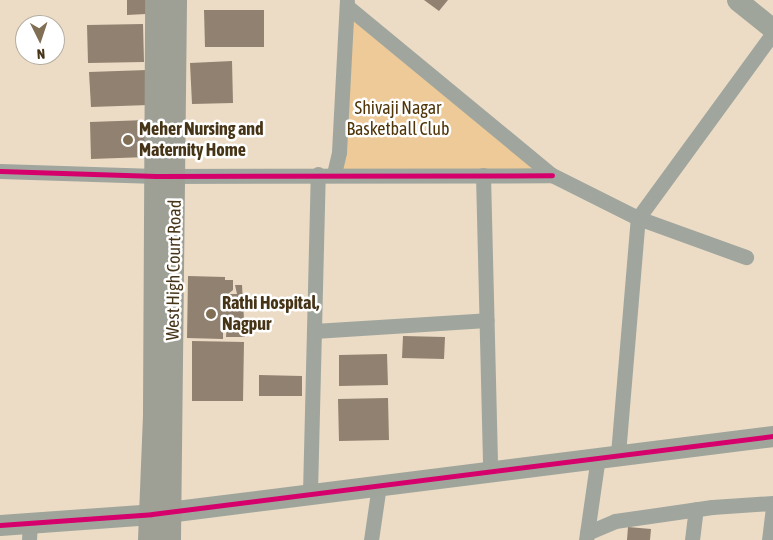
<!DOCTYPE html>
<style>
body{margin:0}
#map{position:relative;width:773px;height:540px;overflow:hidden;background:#ecdcc6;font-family:"Asap Condensed",sans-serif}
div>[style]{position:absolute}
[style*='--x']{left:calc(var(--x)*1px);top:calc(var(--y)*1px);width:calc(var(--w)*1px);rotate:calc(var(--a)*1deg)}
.green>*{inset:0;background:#edca98}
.building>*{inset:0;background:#918170}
.street>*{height:15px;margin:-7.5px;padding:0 7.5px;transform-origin:7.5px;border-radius:7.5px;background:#a0a69e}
.secondary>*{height:21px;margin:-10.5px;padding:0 10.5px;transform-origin:10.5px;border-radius:10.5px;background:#a0a59b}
.primary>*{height:24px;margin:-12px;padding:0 12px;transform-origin:12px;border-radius:12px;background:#9ea096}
.cycleway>*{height:5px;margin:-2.5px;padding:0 2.5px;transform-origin:2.5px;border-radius:2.5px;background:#d6006c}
.dots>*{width:14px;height:14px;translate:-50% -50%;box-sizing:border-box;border:2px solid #fff;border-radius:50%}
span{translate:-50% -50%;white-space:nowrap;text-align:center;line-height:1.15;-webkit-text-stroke:5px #fff;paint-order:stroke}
.park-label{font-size:18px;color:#4f3508}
.poi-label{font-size:18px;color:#463417;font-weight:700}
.left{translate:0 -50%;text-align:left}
.street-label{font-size:18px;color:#463417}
.north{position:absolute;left:15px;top:15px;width:50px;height:50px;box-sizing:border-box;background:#fff;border:1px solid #b5aea2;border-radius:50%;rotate:176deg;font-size:14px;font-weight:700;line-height:20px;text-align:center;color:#463417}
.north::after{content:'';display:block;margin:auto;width:18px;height:22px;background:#806f54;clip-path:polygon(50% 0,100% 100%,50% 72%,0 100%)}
</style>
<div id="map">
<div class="green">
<i style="clip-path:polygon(352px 15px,552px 175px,339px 170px)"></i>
</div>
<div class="building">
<i style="clip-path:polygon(127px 0,146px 0,146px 14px,127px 15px)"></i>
<i style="clip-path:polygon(424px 0,448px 0,439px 11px)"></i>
<i style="clip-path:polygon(204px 10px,264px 10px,264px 47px,205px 47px)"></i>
<i style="clip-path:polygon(143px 24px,144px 62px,88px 63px,87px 25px)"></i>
<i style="clip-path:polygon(232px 61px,233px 103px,192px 104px,190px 63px)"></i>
<i style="clip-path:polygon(147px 70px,149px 105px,91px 107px,89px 72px)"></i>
<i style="clip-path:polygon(146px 120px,147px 157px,91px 159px,90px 122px)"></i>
<i style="clip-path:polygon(188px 276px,225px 277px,225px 280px,233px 280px,233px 290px,228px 294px,237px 294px,235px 285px,242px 285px,245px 337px,226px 337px,227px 323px,223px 323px,223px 339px,187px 338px)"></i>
<i style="clip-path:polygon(403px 336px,445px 337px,444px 359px,402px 358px)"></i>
<i style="clip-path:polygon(192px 341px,244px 342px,243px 401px,192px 401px)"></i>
<i style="clip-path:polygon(387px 354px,388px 385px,339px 386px,339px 355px)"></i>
<i style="clip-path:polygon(259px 375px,302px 376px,302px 396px,259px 396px)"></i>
<i style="clip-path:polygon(388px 398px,389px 440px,339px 441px,338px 399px)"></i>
<i style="clip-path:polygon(628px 527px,651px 529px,650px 540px,627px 540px)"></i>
</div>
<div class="street">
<i style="--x:348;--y:7;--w:264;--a:39.5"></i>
<i style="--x:552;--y:175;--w:96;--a:26.6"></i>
<i style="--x:638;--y:218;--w:115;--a:19.9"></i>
<i style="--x:0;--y:171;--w:156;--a:1.8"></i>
<i style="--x:156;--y:176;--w:396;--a:-0.1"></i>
<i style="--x:334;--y:174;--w:23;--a:-77"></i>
<i style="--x:339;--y:152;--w:151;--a:-87"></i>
<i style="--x:483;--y:175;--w:295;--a:88.6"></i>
<i style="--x:314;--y:331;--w:173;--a:-3.6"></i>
<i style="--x:618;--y:454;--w:237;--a:-85.2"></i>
<i style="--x:638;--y:218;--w:229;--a:-53.9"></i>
<i style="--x:310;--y:493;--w:319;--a:-88.6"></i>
<i style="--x:587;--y:533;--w:30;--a:-23"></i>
<i style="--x:615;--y:521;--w:98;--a:-8.2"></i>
<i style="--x:712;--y:507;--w:61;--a:-3.8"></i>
<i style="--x:29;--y:540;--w:17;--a:-87"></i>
<i style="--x:371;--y:540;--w:56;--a:-81.7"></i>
<i style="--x:586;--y:540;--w:84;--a:-81.8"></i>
<i style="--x:692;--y:540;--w:31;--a:-83"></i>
<i style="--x:769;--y:540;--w:31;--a:-83"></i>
</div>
<div class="secondary">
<i style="--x:737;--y:0;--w:46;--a:38.9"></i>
<i style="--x:0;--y:525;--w:152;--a:-4.1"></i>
<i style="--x:152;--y:514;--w:626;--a:-7.16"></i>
</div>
<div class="primary">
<i style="--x:150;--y:540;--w:127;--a:-87.7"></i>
<i style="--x:155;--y:413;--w:413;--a:-89.7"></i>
<i style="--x:169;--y:540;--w:540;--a:-89.36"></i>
</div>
<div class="cycleway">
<i style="--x:0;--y:171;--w:156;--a:1.8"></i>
<i style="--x:156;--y:176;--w:396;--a:-0.1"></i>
<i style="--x:0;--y:525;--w:152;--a:-4.1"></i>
<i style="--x:152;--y:514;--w:626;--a:-7.16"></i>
</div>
<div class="dots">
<i style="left:128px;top:140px;background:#806f54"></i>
<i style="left:211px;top:314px;background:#806f54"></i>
</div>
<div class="park-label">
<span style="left:398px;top:119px">Shivaji Nagar<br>Basketball Club</span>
</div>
<div class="poi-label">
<span class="left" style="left:139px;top:140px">Meher Nursing and<br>Maternity Home</span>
<span class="left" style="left:222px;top:314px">Rathi Hospital,<br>Nagpur</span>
</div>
<div class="street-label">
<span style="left:174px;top:270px;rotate:-89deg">West High Court Road</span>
</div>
<div class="north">N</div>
</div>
